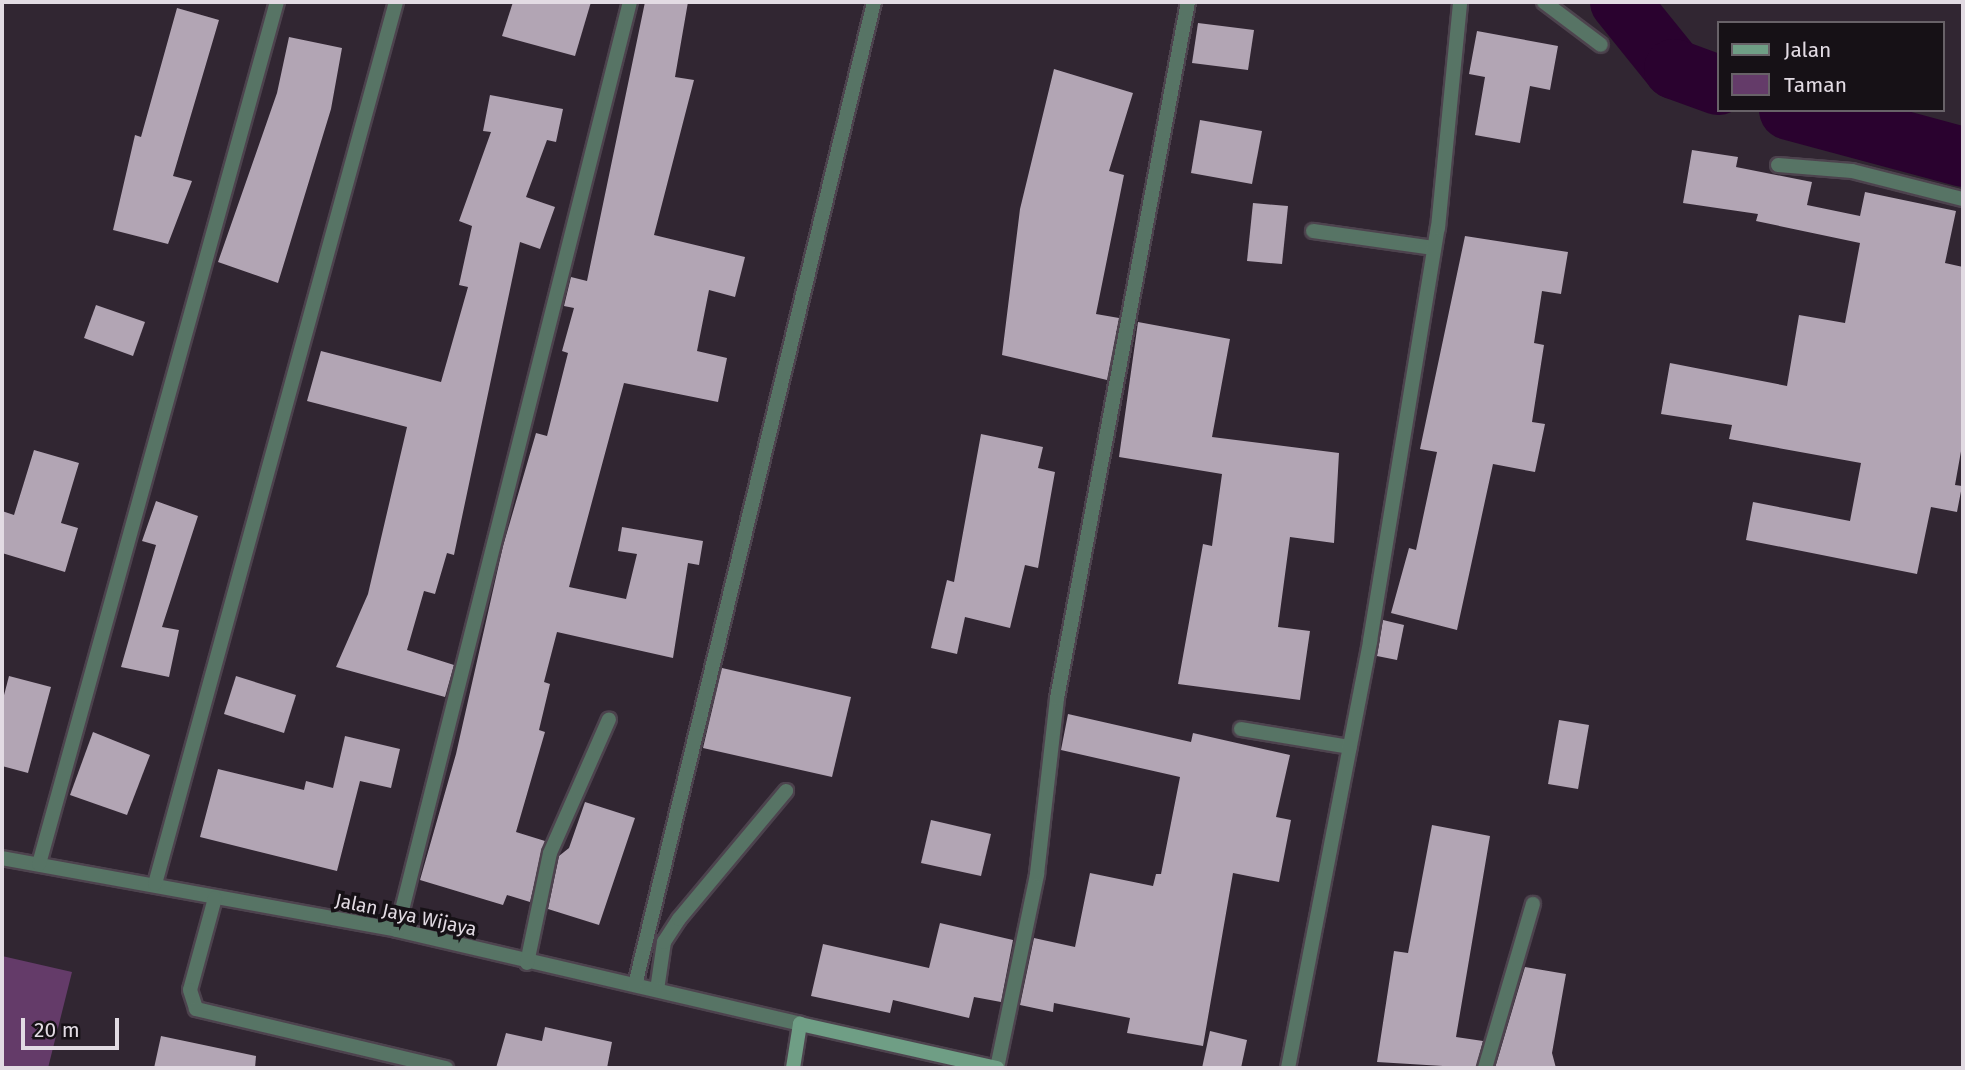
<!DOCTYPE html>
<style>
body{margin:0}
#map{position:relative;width:1965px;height:1070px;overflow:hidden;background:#312632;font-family:"Fira Sans",sans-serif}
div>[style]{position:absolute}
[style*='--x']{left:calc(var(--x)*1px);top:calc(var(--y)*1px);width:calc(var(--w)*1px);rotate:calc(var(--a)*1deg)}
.green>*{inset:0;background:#643b69}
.river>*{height:60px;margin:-30px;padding:0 30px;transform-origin:30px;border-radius:30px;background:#2a022f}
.building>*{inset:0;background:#b2a5b4}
.roads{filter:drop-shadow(2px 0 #4d434e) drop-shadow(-2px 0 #4d434e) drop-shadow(0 2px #4d434e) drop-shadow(0 -2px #4d434e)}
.lane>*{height:14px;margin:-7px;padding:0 7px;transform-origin:7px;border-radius:7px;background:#577465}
.street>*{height:14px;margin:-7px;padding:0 7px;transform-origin:7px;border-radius:7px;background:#577465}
.secondary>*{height:14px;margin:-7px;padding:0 7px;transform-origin:7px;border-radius:7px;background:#6f9e85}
span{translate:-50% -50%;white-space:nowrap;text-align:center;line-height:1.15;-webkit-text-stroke:7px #161116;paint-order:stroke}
.street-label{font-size:19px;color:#e2dbe3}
.frame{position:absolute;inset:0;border:4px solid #e2dbe3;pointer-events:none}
.legend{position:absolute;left:1717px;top:21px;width:228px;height:91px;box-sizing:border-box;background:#161116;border:2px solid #686268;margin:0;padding:9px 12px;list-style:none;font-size:21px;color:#e2dbe3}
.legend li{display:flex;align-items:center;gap:14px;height:35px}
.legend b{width:35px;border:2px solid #686268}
.scale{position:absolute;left:21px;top:1018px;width:98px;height:32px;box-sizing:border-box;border:4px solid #e2dbe3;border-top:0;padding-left:9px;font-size:21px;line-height:24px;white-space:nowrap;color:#e2dbe3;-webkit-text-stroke:5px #161116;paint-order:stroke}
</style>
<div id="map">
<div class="green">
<i style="clip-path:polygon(2px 956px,72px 972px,48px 1068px,2px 1068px)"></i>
</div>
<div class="river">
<i style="--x:1620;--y:2;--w:86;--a:51.1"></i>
<i style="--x:1674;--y:69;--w:47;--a:20"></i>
<i style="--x:1789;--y:110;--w:180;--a:15.1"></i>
</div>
<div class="building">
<i style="clip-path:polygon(513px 2px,591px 2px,575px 56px,502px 36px)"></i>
<i style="clip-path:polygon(645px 2px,688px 2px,675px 77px,694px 80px,654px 235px,745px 257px,735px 297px,709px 290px,697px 351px,727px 358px,718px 402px,624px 383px,569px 587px,626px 599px,637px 554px,618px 551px,622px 527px,703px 541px,699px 565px,688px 563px,673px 658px,557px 632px,544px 682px,550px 684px,539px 730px,545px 732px,516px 832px,545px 841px,530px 902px,507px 895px,503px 905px,420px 880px,456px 754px,503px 546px,536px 433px,547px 436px,568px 353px,562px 351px,574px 308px,564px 306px,571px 277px,587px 281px)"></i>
<i style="clip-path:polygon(177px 8px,219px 20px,173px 176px,192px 181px,168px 244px,113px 230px,135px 135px,141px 137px)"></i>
<i style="clip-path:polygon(1198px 23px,1254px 30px,1248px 70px,1192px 63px)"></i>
<i style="clip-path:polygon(1477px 31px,1558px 46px,1550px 90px,1530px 86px,1520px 143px,1475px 135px,1485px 77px,1469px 74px)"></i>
<i style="clip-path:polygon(289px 37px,342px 48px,331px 109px,278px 283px,218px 262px,277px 93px)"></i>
<i style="clip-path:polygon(1054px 69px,1133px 93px,1109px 171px,1124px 175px,1096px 314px,1119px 318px,1107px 380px,1002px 355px,1020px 209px)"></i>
<i style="clip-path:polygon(490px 95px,563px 109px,556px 142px,547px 140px,526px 197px,555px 207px,540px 249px,520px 242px,454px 555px,447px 553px,435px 594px,424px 591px,407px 650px,454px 665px,445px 697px,336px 667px,368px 594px,407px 427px,307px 401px,321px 351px,441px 382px,468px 287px,459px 285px,472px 226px,459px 221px,491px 132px,483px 131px)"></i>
<i style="clip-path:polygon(1200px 120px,1262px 131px,1252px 184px,1191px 173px)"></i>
<i style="clip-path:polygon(1692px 150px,1738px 157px,1736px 167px,1812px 182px,1807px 205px,1860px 216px,1865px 192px,1956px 211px,1945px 263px,1963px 267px,1963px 440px,1955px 485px,1962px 486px,1957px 512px,1931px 507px,1917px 574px,1746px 540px,1753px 502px,1850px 521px,1861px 463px,1729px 439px,1732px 425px,1661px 414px,1670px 363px,1787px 386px,1799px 315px,1845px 323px,1860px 243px,1756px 221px,1758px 214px,1683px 203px)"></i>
<i style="clip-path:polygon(1253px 203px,1288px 206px,1282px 264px,1247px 261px)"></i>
<i style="clip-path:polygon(1465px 236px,1568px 252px,1561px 294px,1542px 291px,1534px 343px,1544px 345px,1532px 422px,1545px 424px,1535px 472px,1493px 464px,1457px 630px,1391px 613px,1409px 548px,1416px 550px,1437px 452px,1420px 449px)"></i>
<i style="clip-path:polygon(96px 305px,145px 322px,133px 356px,84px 338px)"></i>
<i style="clip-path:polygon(1138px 322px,1230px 339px,1212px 437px,1339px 453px,1334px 543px,1290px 537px,1278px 627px,1310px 631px,1300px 700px,1178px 684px,1203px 544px,1212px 546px,1222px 474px,1119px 457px)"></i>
<i style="clip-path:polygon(981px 434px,1043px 447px,1038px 468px,1055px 472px,1038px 568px,1025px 565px,1010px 628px,965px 617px,957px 654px,931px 648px,947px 580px,954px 582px)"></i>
<i style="clip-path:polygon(34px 450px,79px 463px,61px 523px,78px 528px,65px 572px,2px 553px,2px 511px,14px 515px)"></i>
<i style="clip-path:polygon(156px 501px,198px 516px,162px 627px,179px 630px,169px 677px,121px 667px,156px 545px,142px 541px)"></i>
<i style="clip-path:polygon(1383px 620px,1404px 625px,1397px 660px,1377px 656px)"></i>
<i style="clip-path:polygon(722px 668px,851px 697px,832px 777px,703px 748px)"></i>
<i style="clip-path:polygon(9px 676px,51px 687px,28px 773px,2px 766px,2px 703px)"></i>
<i style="clip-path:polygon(236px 676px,296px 695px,284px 733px,224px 714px)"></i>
<i style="clip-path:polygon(1068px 714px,1191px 742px,1193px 733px,1290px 755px,1276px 817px,1291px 820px,1279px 882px,1233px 873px,1203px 1046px,1127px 1033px,1130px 1018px,1054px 1003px,1053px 1012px,1020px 1005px,1034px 938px,1075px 947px,1090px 873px,1153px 886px,1156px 874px,1161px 874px,1180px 777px,1061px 750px)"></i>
<i style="clip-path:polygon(1559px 720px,1589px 725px,1578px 789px,1548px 784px)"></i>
<i style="clip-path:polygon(93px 732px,150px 755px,127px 815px,70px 795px)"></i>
<i style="clip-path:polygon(345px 736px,400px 749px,391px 788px,360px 781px,337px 871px,200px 837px,218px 769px,304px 790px,306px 781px,333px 788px)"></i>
<i style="clip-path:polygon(585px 802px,635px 818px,599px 925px,548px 909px,559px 856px,569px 848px)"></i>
<i style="clip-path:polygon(931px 820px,991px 834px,981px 876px,921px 863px)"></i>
<i style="clip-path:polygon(1432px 825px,1490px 836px,1456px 1037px,1483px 1041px,1476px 1068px,1377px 1062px,1394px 951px,1408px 953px)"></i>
<i style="clip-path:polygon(940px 923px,1013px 940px,1001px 1002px,974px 997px,969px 1018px,893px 1000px,890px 1013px,811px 996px,823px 944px,929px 968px)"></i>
<i style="clip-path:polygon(1525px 967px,1566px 974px,1552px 1053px,1556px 1068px,1495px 1068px)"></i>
<i style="clip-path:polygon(545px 1027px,612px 1042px,607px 1068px,496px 1068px,506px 1033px,542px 1041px)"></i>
<i style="clip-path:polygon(1210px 1031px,1247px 1040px,1241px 1068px,1202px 1068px)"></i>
<i style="clip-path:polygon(161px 1036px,256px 1056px,255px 1068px,154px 1068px)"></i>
</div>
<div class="roads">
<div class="lane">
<i style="--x:1544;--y:2;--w:71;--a:37"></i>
<i style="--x:1241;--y:729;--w:110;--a:9.4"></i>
<i style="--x:657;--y:990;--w:49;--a:-81.7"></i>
<i style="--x:664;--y:942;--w:27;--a:-57"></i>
<i style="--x:679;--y:919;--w:167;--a:-50.1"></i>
</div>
<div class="street">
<i style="--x:1778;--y:165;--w:74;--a:4.6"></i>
<i style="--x:1852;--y:171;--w:114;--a:14.2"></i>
<i style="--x:1313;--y:231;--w:122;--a:8"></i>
<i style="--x:2;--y:858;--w:402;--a:10.3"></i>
<i style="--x:397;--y:930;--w:414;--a:13.1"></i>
<i style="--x:39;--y:864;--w:894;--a:-74.57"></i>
<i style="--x:155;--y:884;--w:914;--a:-74.72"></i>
<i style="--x:215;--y:898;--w:95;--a:105.2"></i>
<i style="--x:190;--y:990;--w:20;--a:72"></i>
<i style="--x:196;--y:1009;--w:257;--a:13.3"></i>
<i style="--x:397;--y:930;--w:957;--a:-75.91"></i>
<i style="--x:527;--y:963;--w:112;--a:-78.2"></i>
<i style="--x:550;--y:853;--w:146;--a:-66.2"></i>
<i style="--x:635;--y:985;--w:1012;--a:-76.33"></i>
<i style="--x:997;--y:1068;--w:198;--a:-78.3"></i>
<i style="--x:1037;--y:874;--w:177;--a:-83.5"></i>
<i style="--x:1057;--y:698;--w:708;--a:-79.34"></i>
<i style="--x:1288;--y:1068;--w:435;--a:-79.1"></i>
<i style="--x:1370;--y:641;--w:419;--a:-80.7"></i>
<i style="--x:1438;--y:228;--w:227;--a:-84.4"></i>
<i style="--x:1485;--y:1068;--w:171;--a:-73.7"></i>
</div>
<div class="secondary">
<i style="--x:793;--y:1068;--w:45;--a:-81"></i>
<i style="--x:800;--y:1024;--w:202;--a:12.6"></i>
</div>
</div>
<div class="street-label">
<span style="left:406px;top:915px;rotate:12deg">Jalan Jaya Wijaya</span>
</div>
<div class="frame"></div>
<ul class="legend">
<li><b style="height:9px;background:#6f9e85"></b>Jalan</li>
<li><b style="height:19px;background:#643b69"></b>Taman</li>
</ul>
<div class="scale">20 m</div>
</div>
